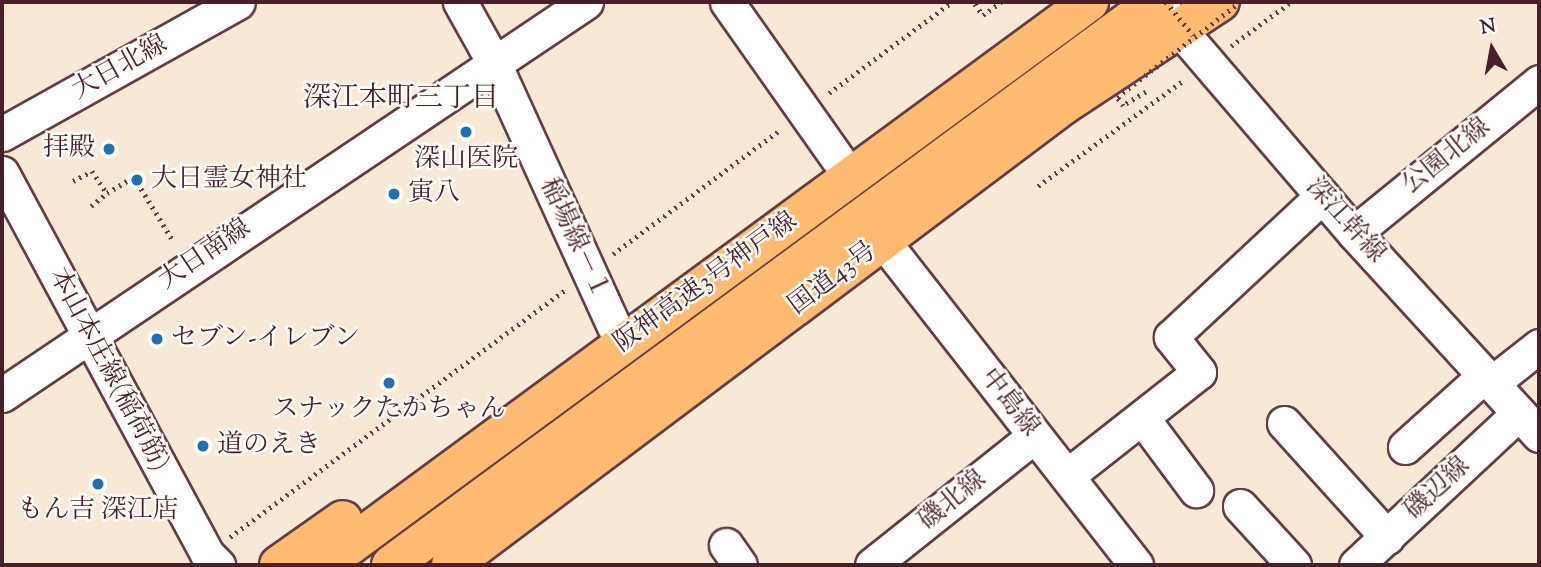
<!DOCTYPE html>
<meta charset="utf-8">
<style>
body{margin:0}
#map{position:relative;width:1541px;height:567px;overflow:hidden;background:#f7e9d5;font-family:"Sorts Mill Goudy","Noto Serif JP",serif}
div>[style]{position:absolute}
[style*='--x']{left:calc(var(--x)*1px);top:calc(var(--y)*1px);width:calc(var(--w)*1px);rotate:calc(var(--a)*1deg)}
.path>*{height:4.5px;margin-top:-2.25px;transform-origin:0;background:repeating-linear-gradient(90deg,#643d44 0 2px,transparent 0 7px)}
.roads{filter:drop-shadow(2px 0 #643d44) drop-shadow(-2px 0 #643d44) drop-shadow(0 2px #643d44) drop-shadow(0 -2px #643d44)}
.minor>*{height:33px;margin:-16.5px;padding:0 16.5px;transform-origin:16.5px;border-radius:16.5px;background:#fff}
.highway>*{height:38px;margin:-19px;padding:0 19px;transform-origin:19px;border-radius:19px;background:#ffbb71}
.path-bridge>*{height:4.5px;margin-top:-2.25px;transform-origin:0;background:repeating-linear-gradient(90deg,#643d44 0 2px,transparent 0 7px)}
.dots>*{width:19px;height:19px;translate:-50% -50%;box-sizing:border-box;border:4px solid #fdfcf7;border-radius:50%}
span{translate:-50% -50%;white-space:nowrap;text-align:center;line-height:1.15;-webkit-text-stroke:5px #fdfcf7;paint-order:stroke}
.street-label{font-size:26px;color:#4a1f2b}
.poi-label{font-size:26px;color:#4a1f2b}
.right{translate:-100% -50%;text-align:right}
.left{translate:0 -50%;text-align:left}
.neighbourhood-label{font-size:28px;color:#4a1f2b}
.frame{position:absolute;inset:0;border:4px solid #4a1f2b;pointer-events:none}
.north{position:absolute;left:1457px;top:14px;width:70px;height:70px;-webkit-text-stroke:5px #fdfcf7;paint-order:stroke;rotate:350deg;font-size:19px;font-weight:700;line-height:28px;text-align:center;color:#4a1f2b}
.north::after{content:'';display:block;margin:auto;width:24px;height:32px;background:#4a1f2b;clip-path:polygon(50% 0,100% 100%,50% 72%,0 100%)}
</style>
<div id="map">
<div class="path">
<i style="--x:978;--y:2;--w:4;--a:146"></i>
<i style="--x:975;--y:4;--w:14;--a:54"></i>
<i style="--x:983;--y:15;--w:22;--a:-36"></i>
<i style="--x:1231;--y:46;--w:74;--a:-36.3"></i>
<i style="--x:829;--y:93;--w:153;--a:-36.5"></i>
<i style="--x:73;--y:181;--w:21;--a:-28"></i>
<i style="--x:92;--y:171;--w:27;--a:56"></i>
<i style="--x:107;--y:193;--w:31;--a:-31"></i>
<i style="--x:134;--y:177;--w:76;--a:58.4"></i>
<i style="--x:1038;--y:186;--w:180;--a:-36"></i>
<i style="--x:91;--y:206;--w:21;--a:-39"></i>
<i style="--x:613;--y:254;--w:208;--a:-36.6"></i>
<i style="--x:230;--y:537;--w:415;--a:-36.4"></i>
</div>
<div class="roads">
<div class="minor">
<i style="--x:460;--y:2;--w:68;--a:60.8"></i>
<i style="--x:493;--y:61;--w:291;--a:65.5"></i>
<i style="--x:727;--y:2;--w:191;--a:54.8"></i>
<i style="--x:1162;--y:9;--w:295;--a:49.4"></i>
<i style="--x:1354;--y:233;--w:274;--a:47.5"></i>
<i style="--x:2;--y:134;--w:270;--a:-29.2"></i>
<i style="--x:2;--y:173;--w:433;--a:61.7"></i>
<i style="--x:207;--y:554;--w:16;--a:45"></i>
<i style="--x:1354;--y:233;--w:239;--a:-39.2"></i>
<i style="--x:883;--y:241;--w:411;--a:52"></i>
<i style="--x:1492;--y:383;--w:60;--a:-38.2"></i>
<i style="--x:2;--y:395;--w:704;--a:-33.94"></i>
<i style="--x:1143;--y:419;--w:89;--a:53.3"></i>
<i style="--x:1284;--y:423;--w:154;--a:47.9"></i>
<i style="--x:1405;--y:447;--w:108;--a:-42"></i>
<i style="--x:1067;--y:476;--w:168;--a:-38.2"></i>
<i style="--x:1199;--y:372;--w:45;--a:-128.7"></i>
<i style="--x:1171;--y:337;--w:207;--a:-43"></i>
<i style="--x:1240;--y:506;--w:80;--a:47.5"></i>
<i style="--x:726;--y:545;--w:24;--a:55"></i>
<i style="--x:872;--y:565;--w:207;--a:-38.5"></i>
<i style="--x:1356;--y:565;--w:223;--a:-43"></i>
</div>
<div class="highway">
<i style="--x:279;--y:565;--w:78;--a:-35.1"></i>
<i style="--x:323;--y:565;--w:951;--a:-36.32"></i>
<i style="--x:391;--y:565;--w:949;--a:-36.39"></i>
<i style="--x:451;--y:565;--w:764;--a:-36.91"></i>
<i style="--x:1062;--y:106;--w:189;--a:-33.4"></i>
</div>
</div>
<div class="path-bridge">
<i style="--x:1166;--y:2;--w:43;--a:50.7"></i>
<i style="--x:1146;--y:92;--w:27;--a:149"></i>
<i style="--x:1123;--y:106;--w:11;--a:-124"></i>
<i style="--x:1117;--y:97;--w:155;--a:-37.7"></i>
</div>
<div class="dots">
<i style="left:466px;top:132px;background:#1f6fb2"></i>
<i style="left:109px;top:149px;background:#1f6fb2"></i>
<i style="left:137px;top:180px;background:#1f6fb2"></i>
<i style="left:394px;top:194px;background:#1f6fb2"></i>
<i style="left:157px;top:339px;background:#1f6fb2"></i>
<i style="left:389px;top:383px;background:#1f6fb2"></i>
<i style="left:203px;top:446px;background:#1f6fb2"></i>
<i style="left:98px;top:484px;background:#1f6fb2"></i>
</div>
<div class="street-label">
<span style="left:120px;top:68px;rotate:-29deg">大日北線</span>
<span style="left:1447px;top:157px;rotate:-39deg">公園北線</span>
<span style="left:1345px;top:221px;rotate:48deg">深江幹線</span>
<span style="left:574px;top:239px;rotate:65deg">稲場線－１</span>
<span style="left:205px;top:255px;rotate:-34deg">大日南線</span>
<span style="left:833px;top:279px;rotate:-37deg">国道43号</span>
<span style="left:706px;top:283px;rotate:-36deg">阪神高速3号神戸線</span>
<span style="left:108px;top:370px;rotate:62deg">本山本庄線(稲荷筋)</span>
<span style="left:1009px;top:403px;rotate:52deg">中島線</span>
<span style="left:1438px;top:489px;rotate:-43deg">磯辺線</span>
<span style="left:953px;top:501px;rotate:-39deg">磯北線</span>
</div>
<div class="poi-label">
<span class="right" style="left:95px;top:149px">拝殿</span>
<span style="left:466px;top:160px">深山医院</span>
<span class="left" style="left:151px;top:180px">大日霊女神社</span>
<span class="left" style="left:408px;top:194px">寅八</span>
<span class="left" style="left:171px;top:339px">セブン-イレブン</span>
<span style="left:389px;top:410px">スナックたかちゃん</span>
<span class="left" style="left:217px;top:446px">道のえき</span>
<span style="left:98px;top:511px">もん吉 深江店</span>
</div>
<div class="neighbourhood-label">
<span style="left:401px;top:99px">深江本町三丁目</span>
</div>
<div class="frame"></div>
<div class="north">N</div>
</div>
